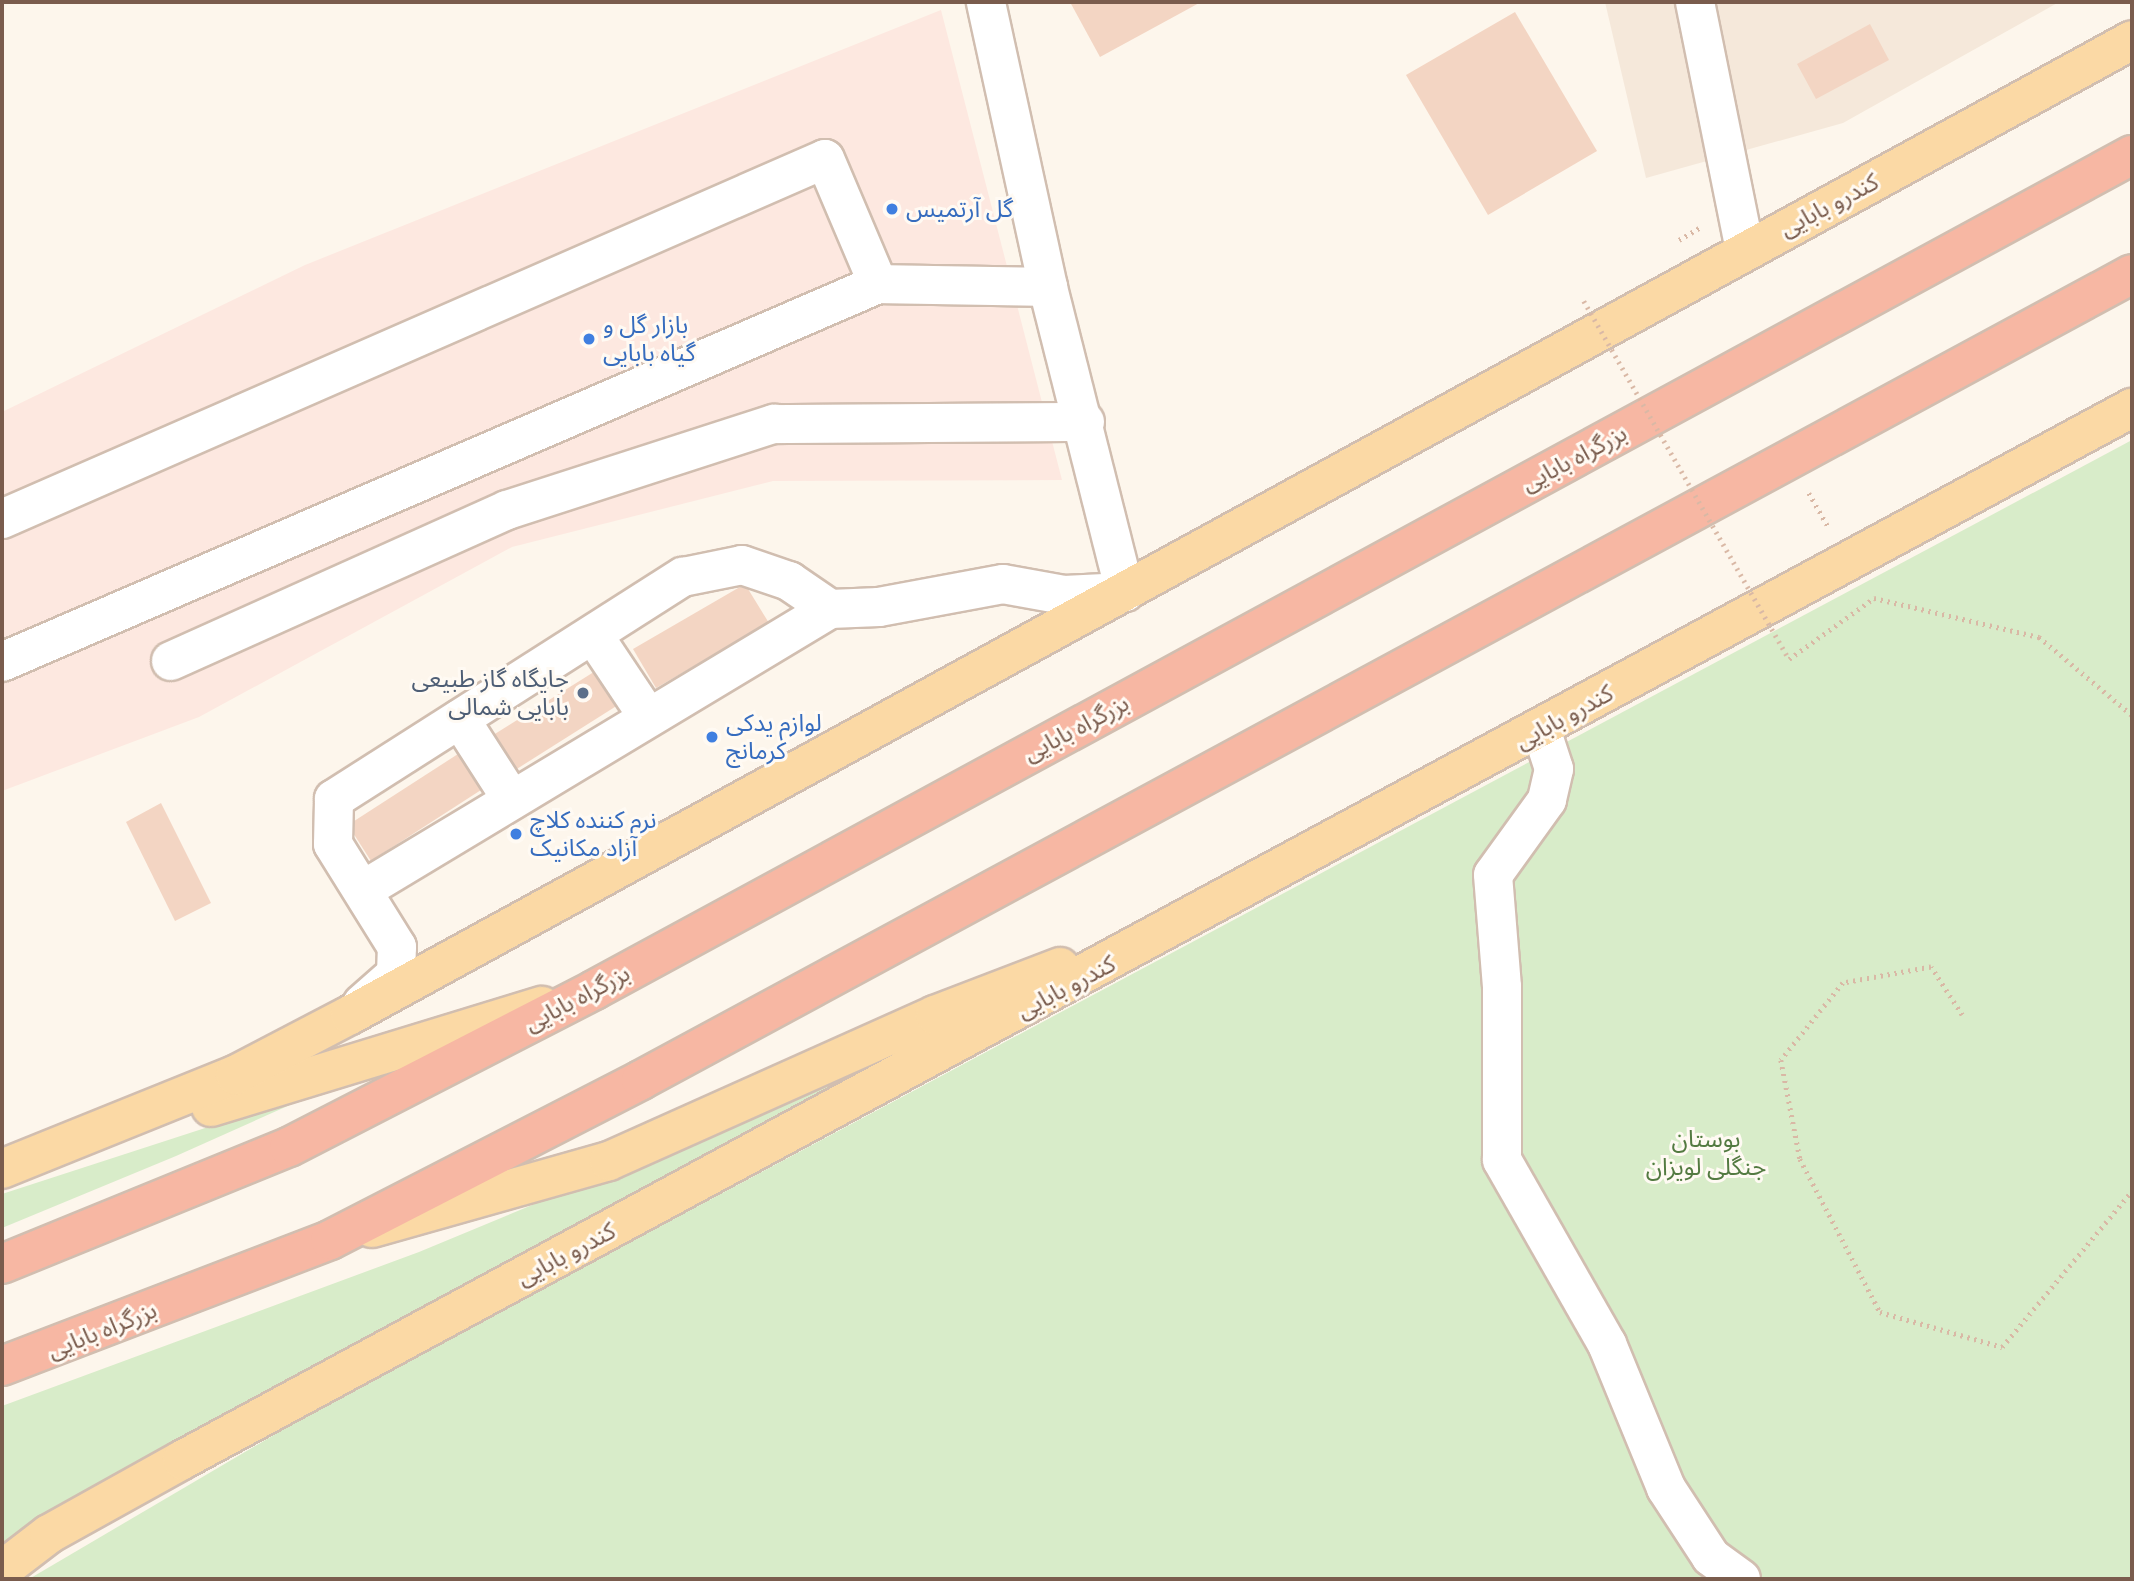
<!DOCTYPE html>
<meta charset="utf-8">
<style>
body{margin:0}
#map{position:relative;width:2134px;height:1581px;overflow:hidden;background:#fdf6ec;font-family:Ubuntu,"Noto Sans Arabic",sans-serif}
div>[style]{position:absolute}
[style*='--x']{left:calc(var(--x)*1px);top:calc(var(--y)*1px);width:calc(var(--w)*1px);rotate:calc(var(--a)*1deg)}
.residential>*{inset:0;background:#f5e8da}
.commercial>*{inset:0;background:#fde8e0}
.green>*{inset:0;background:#d8ecc9}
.building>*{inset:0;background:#f3d5c3}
.path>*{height:4.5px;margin-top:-2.25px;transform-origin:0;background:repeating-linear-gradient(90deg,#d9b8a5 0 2px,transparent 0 7px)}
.roads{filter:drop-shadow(2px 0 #d1beb0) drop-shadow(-2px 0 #d1beb0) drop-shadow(0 2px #d1beb0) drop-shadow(0 -2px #d1beb0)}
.minor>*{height:38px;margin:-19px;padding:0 19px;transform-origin:19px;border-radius:19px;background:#fff}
.major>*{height:38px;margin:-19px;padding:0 19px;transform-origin:19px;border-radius:19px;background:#fbd9a5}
.highway>*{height:38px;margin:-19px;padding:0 19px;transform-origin:19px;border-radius:19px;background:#f7b7a3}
.path-bridge>*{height:4.5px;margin-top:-2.25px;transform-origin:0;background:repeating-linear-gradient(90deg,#d9b8a5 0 2px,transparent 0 7px)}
.dots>*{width:19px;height:19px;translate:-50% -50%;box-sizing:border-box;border:4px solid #fffaf3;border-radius:50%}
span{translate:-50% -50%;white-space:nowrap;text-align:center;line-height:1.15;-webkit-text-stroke:6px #fffaf3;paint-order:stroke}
.street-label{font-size:24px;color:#7a5c4d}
.shop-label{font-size:24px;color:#366cbe}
.left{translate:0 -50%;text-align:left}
.service-label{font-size:24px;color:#4e5e75}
.right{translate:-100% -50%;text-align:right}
.park-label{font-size:24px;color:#537a41}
.frame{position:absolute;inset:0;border:4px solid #7a5c4d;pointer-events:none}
</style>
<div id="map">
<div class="residential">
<i style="clip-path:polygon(1605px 2px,2059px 2px,1843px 123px,1646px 178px)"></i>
</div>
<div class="commercial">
<i style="clip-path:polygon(941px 10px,1062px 480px,773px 481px,512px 547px,199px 717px,2px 791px,2px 412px,305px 265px)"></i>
</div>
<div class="green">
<i style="clip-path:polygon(2132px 440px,2132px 1579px,29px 1579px,318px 1409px)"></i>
<i style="clip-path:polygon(1010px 995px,2px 1550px,2px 1406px,419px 1252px,624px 1167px)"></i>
<i style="clip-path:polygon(328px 1088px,176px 1156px,2px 1228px,2px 1194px)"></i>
</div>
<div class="building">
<i style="clip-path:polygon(1070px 2px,1201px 2px,1100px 57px)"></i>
<i style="clip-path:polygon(1515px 12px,1597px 151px,1488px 215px,1406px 75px)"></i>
<i style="clip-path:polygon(1870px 24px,1889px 60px,1816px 99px,1797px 64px)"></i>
<i style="clip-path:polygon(745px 584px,769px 623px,656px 688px,633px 649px)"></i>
<i style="clip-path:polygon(597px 670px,618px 705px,512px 772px,490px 737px)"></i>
<i style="clip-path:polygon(458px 754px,481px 790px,371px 861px,348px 825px)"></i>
<i style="clip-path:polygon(161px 803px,211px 903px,175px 921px,126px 822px)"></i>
</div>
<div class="path">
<i style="--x:1679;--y:240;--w:27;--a:-31"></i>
<i style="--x:1809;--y:493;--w:40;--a:60.3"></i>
<i style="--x:1789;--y:659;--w:105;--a:-35.7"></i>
<i style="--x:1874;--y:598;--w:170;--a:13.3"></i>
<i style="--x:2039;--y:637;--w:121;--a:40"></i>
<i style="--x:1962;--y:1015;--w:57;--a:-122.9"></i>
<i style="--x:1931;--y:967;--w:89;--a:169.7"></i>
<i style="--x:1843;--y:983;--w:99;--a:128.8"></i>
<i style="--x:1781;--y:1060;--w:101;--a:79.1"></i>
<i style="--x:1800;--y:1159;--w:173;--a:62.4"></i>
<i style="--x:1880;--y:1312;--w:127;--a:16"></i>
<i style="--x:2002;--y:1347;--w:203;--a:-50.2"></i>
</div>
<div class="roads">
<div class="minor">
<i style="--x:1695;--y:2;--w:253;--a:78.6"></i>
<i style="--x:2;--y:519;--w:898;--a:-23.63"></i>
<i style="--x:825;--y:159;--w:136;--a:67"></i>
<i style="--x:594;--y:636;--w:97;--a:56.3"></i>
<i style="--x:171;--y:661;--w:368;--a:-24.2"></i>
<i style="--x:507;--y:510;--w:281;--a:-17.9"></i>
<i style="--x:774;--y:424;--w:311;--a:-0.4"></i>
<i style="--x:2;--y:662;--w:954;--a:-23.34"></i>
<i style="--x:878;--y:284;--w:170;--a:1"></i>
<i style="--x:460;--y:719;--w:96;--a:57.3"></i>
<i style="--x:1541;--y:729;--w:42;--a:72"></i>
<i style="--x:1554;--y:769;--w:32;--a:103"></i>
<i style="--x:1547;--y:800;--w:92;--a:125.8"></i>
<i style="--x:1493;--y:875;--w:112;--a:85.4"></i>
<i style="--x:1502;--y:987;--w:173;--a:90"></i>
<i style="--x:1502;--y:1160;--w:212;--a:60.3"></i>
<i style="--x:1607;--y:1344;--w:156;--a:67.7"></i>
<i style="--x:1666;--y:1488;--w:82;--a:56.9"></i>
<i style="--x:1711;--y:1557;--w:37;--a:36"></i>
<i style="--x:363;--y:890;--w:545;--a:-31.04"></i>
<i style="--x:362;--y:1004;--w:45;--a:-41.4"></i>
<i style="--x:396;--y:974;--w:27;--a:-88"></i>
<i style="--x:397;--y:947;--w:121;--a:-121.9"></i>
<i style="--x:333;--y:844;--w:45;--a:-88.7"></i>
<i style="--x:334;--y:799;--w:414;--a:-32.5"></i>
<i style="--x:683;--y:577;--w:60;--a:-11.5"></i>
<i style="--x:742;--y:565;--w:50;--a:18.8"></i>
<i style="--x:789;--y:581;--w:50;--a:34.3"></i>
<i style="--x:830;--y:609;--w:49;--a:-2.3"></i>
<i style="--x:879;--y:607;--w:126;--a:-10.5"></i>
<i style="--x:1003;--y:584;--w:62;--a:10.2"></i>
<i style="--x:1064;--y:595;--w:61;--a:-2.8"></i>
<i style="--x:1125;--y:592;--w:315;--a:-104.2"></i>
<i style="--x:1048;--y:287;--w:292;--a:-102.3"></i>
</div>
<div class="major">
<i style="--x:211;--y:1107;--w:346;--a:-17"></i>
<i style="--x:2;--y:1169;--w:251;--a:-22"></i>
<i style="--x:235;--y:1075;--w:130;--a:-27.6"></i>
<i style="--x:350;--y:1015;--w:2031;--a:-28.68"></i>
<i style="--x:372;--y:1228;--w:246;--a:-15.8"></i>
<i style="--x:609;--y:1161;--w:357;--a:-24.1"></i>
<i style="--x:935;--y:1015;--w:134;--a:-21"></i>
<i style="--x:2;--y:1570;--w:59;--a:-37.5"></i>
<i style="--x:49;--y:1534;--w:152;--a:-29.1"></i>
<i style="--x:182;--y:1460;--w:2216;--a:-28.35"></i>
</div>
<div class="highway">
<i style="--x:2;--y:1264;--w:310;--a:-22.2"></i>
<i style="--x:289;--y:1147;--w:343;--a:-27.2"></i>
<i style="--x:594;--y:990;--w:1750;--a:-28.5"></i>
<i style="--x:2;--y:1366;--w:351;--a:-21"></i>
<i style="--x:330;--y:1240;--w:350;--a:-27.2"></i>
<i style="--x:641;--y:1080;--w:1695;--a:-28.39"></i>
</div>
</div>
<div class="path-bridge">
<i style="--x:1584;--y:301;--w:413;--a:60.2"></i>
</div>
<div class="dots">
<i style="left:892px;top:209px;background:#3f7fe0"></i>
<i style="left:589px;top:339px;background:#3f7fe0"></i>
<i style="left:583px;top:693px;background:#5c6f8a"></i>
<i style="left:712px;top:737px;background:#3f7fe0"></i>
<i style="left:516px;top:834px;background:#3f7fe0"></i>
</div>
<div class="street-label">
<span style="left:1829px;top:205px;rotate:-28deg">کندرو بابایی</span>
<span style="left:1574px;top:458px;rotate:-28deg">بزرگراه بابایی</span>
<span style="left:1564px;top:717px;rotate:-29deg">کندرو بابایی</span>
<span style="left:1076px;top:728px;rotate:-28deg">بزرگراه بابایی</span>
<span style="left:1066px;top:987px;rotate:-28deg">کندرو بابایی</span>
<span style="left:577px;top:998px;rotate:-28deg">بزرگراه بابایی</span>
<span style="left:566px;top:1254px;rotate:-28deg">کندرو بابایی</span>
<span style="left:102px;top:1330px;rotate:-22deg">بزرگراه بابایی</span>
</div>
<div class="shop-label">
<span class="left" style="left:906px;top:209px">گل آرتمیس</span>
<span class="left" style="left:603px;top:339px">بازار گل و<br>گیاه بابایی</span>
<span class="left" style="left:726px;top:737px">لوازم یدکی<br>کرمانج</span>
<span class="left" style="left:530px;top:834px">نرم کننده کلاچ<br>آزاد مکانیک</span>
</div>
<div class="service-label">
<span class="right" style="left:569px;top:693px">جایگاه گاز طبیعی<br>بابایی شمالی</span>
</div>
<div class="park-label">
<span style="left:1706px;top:1153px">بوستان<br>جنگلی لویزان</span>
</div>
<div class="frame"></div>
</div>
